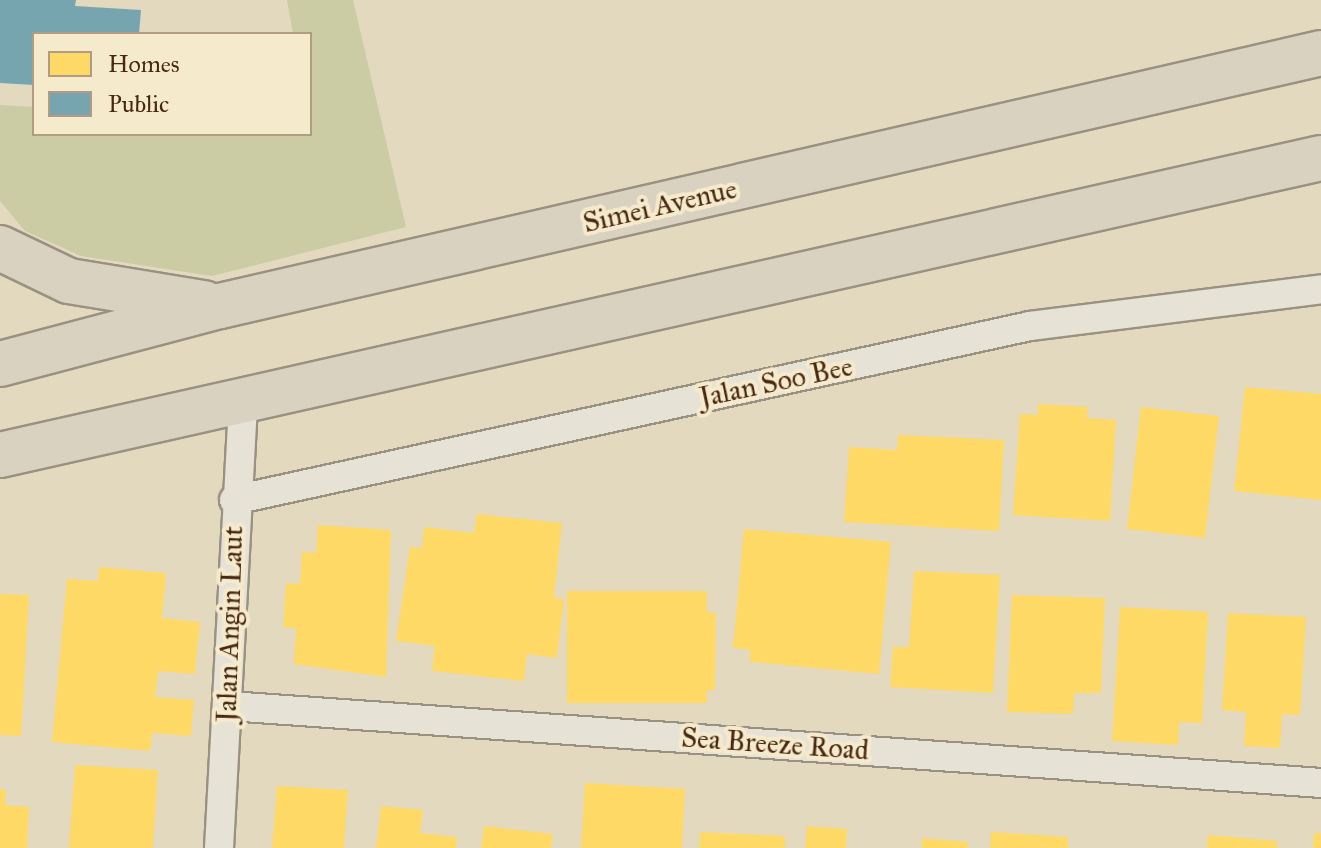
<!DOCTYPE html>
<style>
body{margin:0}
#map{position:relative;width:1321px;height:848px;overflow:hidden;background:#e2d9bf;font-family:"IM FELL Great Primer",serif}
div>[style]{position:absolute}
[style*='--x']{left:calc(var(--x)*1px);top:calc(var(--y)*1px);width:calc(var(--w)*1px);rotate:calc(var(--a)*1deg)}
.green>*{inset:0;background:#cbcca4}
.homes>*{inset:0;background:#ffd966}
.public>*{inset:0;background:#76a5af}
.roads{filter:drop-shadow(2px 0 #9a9180) drop-shadow(-2px 0 #9a9180) drop-shadow(0 2px #9a9180) drop-shadow(0 -2px #9a9180)}
.minor>*{height:28px;margin:-14px;padding:0 14px;transform-origin:14px;border-radius:14px;background:#e7e2d6}
.primary>*{height:44px;margin:-22px;padding:0 22px;transform-origin:22px;border-radius:22px;background:#dad2c1}
span{translate:-50% -50%;white-space:nowrap;text-align:center;line-height:1.15;-webkit-text-stroke:8px #f6eacc;paint-order:stroke}
.street-label{font-size:28px;color:#482812}
.legend{position:absolute;left:32px;top:32px;width:280px;height:104px;box-sizing:border-box;background:#f6eacc;border:2px solid #b09c82;margin:0;padding:10px 14px;list-style:none;font-size:24px;color:#482812}
.legend li{display:flex;align-items:center;gap:16px;height:40px}
.legend b{width:40px;border:2px solid #b09c82}
</style>
<div id="map">
<div class="green">
<i style="clip-path:polygon(287px 0,353px 0,406px 227px,212px 276px,81px 256px,25px 231px,0 201px,0 105px,34px 107px,34px 134px,310px 134px,310px 34px,293px 34px)"></i>
</div>
<div class="homes">
<i style="clip-path:polygon(1245px 387px,1321px 394px,1321px 500px,1234px 491px)"></i>
<i style="clip-path:polygon(1038px 404px,1088px 407px,1087px 418px,1116px 420px,1110px 521px,1013px 515px,1020px 414px,1038px 415px)"></i>
<i style="clip-path:polygon(1141px 407px,1219px 416px,1205px 538px,1127px 529px)"></i>
<i style="clip-path:polygon(898px 435px,1004px 440px,999px 531px,844px 522px,849px 447px,897px 450px)"></i>
<i style="clip-path:polygon(477px 514px,562px 523px,554px 598px,564px 599px,557px 658px,527px 654px,524px 681px,432px 671px,435px 646px,396px 641px,410px 547px,422px 548px,424px 527px,474px 533px)"></i>
<i style="clip-path:polygon(318px 525px,391px 530px,386px 677px,294px 664px,296px 628px,283px 627px,286px 583px,300px 584px,302px 552px,316px 553px)"></i>
<i style="clip-path:polygon(744px 529px,891px 542px,879px 674px,750px 662px,750px 650px,733px 648px)"></i>
<i style="clip-path:polygon(99px 567px,166px 573px,162px 618px,200px 622px,195px 674px,158px 671px,155px 697px,194px 700px,191px 736px,152px 733px,150px 751px,52px 742px,67px 579px,98px 581px)"></i>
<i style="clip-path:polygon(914px 571px,1000px 575px,993px 693px,890px 687px,893px 647px,909px 647px)"></i>
<i style="clip-path:polygon(567px 591px,707px 591px,707px 612px,716px 613px,715px 690px,707px 690px,707px 703px,567px 703px)"></i>
<i style="clip-path:polygon(0 594px,29px 595px,21px 736px,0 735px)"></i>
<i style="clip-path:polygon(1012px 595px,1105px 598px,1101px 693px,1074px 693px,1073px 714px,1007px 712px)"></i>
<i style="clip-path:polygon(1120px 607px,1208px 612px,1202px 723px,1179px 722px,1178px 745px,1112px 741px)"></i>
<i style="clip-path:polygon(1228px 613px,1306px 617px,1300px 715px,1282px 714px,1280px 748px,1244px 746px,1246px 712px,1222px 710px)"></i>
<i style="clip-path:polygon(75px 765px,158px 770px,153px 848px,69px 848px)"></i>
<i style="clip-path:polygon(585px 783px,685px 789px,682px 848px,581px 848px)"></i>
<i style="clip-path:polygon(277px 786px,348px 790px,344px 848px,272px 848px)"></i>
<i style="clip-path:polygon(0 789px,6px 790px,5px 805px,29px 807px,27px 848px,0 848px)"></i>
<i style="clip-path:polygon(381px 806px,423px 810px,420px 833px,457px 837px,456px 848px,376px 848px)"></i>
<i style="clip-path:polygon(484px 826px,553px 834px,551px 848px,481px 848px)"></i>
<i style="clip-path:polygon(807px 826px,847px 829px,846px 848px,805px 848px)"></i>
<i style="clip-path:polygon(700px 832px,785px 836px,785px 848px,699px 848px)"></i>
<i style="clip-path:polygon(991px 832px,1068px 837px,1068px 848px,990px 848px)"></i>
<i style="clip-path:polygon(1314px 833px,1321px 833px,1321px 848px,1313px 848px)"></i>
<i style="clip-path:polygon(1208px 835px,1277px 841px,1277px 848px,1207px 848px)"></i>
<i style="clip-path:polygon(922px 838px,968px 842px,968px 848px,922px 848px)"></i>
</div>
<div class="public">
<i style="clip-path:polygon(0 0,76px 0,75px 6px,141px 10px,139px 34px,34px 34px,34px 85px,0 83px)"></i>
</div>
<div class="roads">
<div class="minor">
<i style="--x:234;--y:500;--w:815;--a:-12.33"></i>
<i style="--x:1030;--y:326;--w:293;--a:-7.2"></i>
<i style="--x:229;--y:706;--w:1095;--a:4.03"></i>
<i style="--x:219;--y:848;--w:449;--a:-86.9"></i>
</div>
<div class="primary">
<i style="--x:0;--y:248;--w:76;--a:25.6"></i>
<i style="--x:69;--y:281;--w:137;--a:9.3"></i>
<i style="--x:0;--y:364;--w:228;--a:-14.8"></i>
<i style="--x:220;--y:306;--w:1130;--a:-12.94"></i>
<i style="--x:0;--y:455;--w:1354;--a:-12.67"></i>
</div>
</div>
<div class="street-label">
<span style="left:660px;top:206px;rotate:-13deg">Simei Avenue</span>
<span style="left:776px;top:382px;rotate:-12deg">Jalan Soo Bee</span>
<span style="left:230px;top:624px;rotate:-88deg">Jalan Angin Laut</span>
<span style="left:775px;top:744px;rotate:4deg">Sea Breeze Road</span>
</div>
<ul class="legend">
<li><b style="height:22px;background:#ffd966"></b>Homes</li>
<li><b style="height:22px;background:#76a5af"></b>Public</li>
</ul>
</div>
